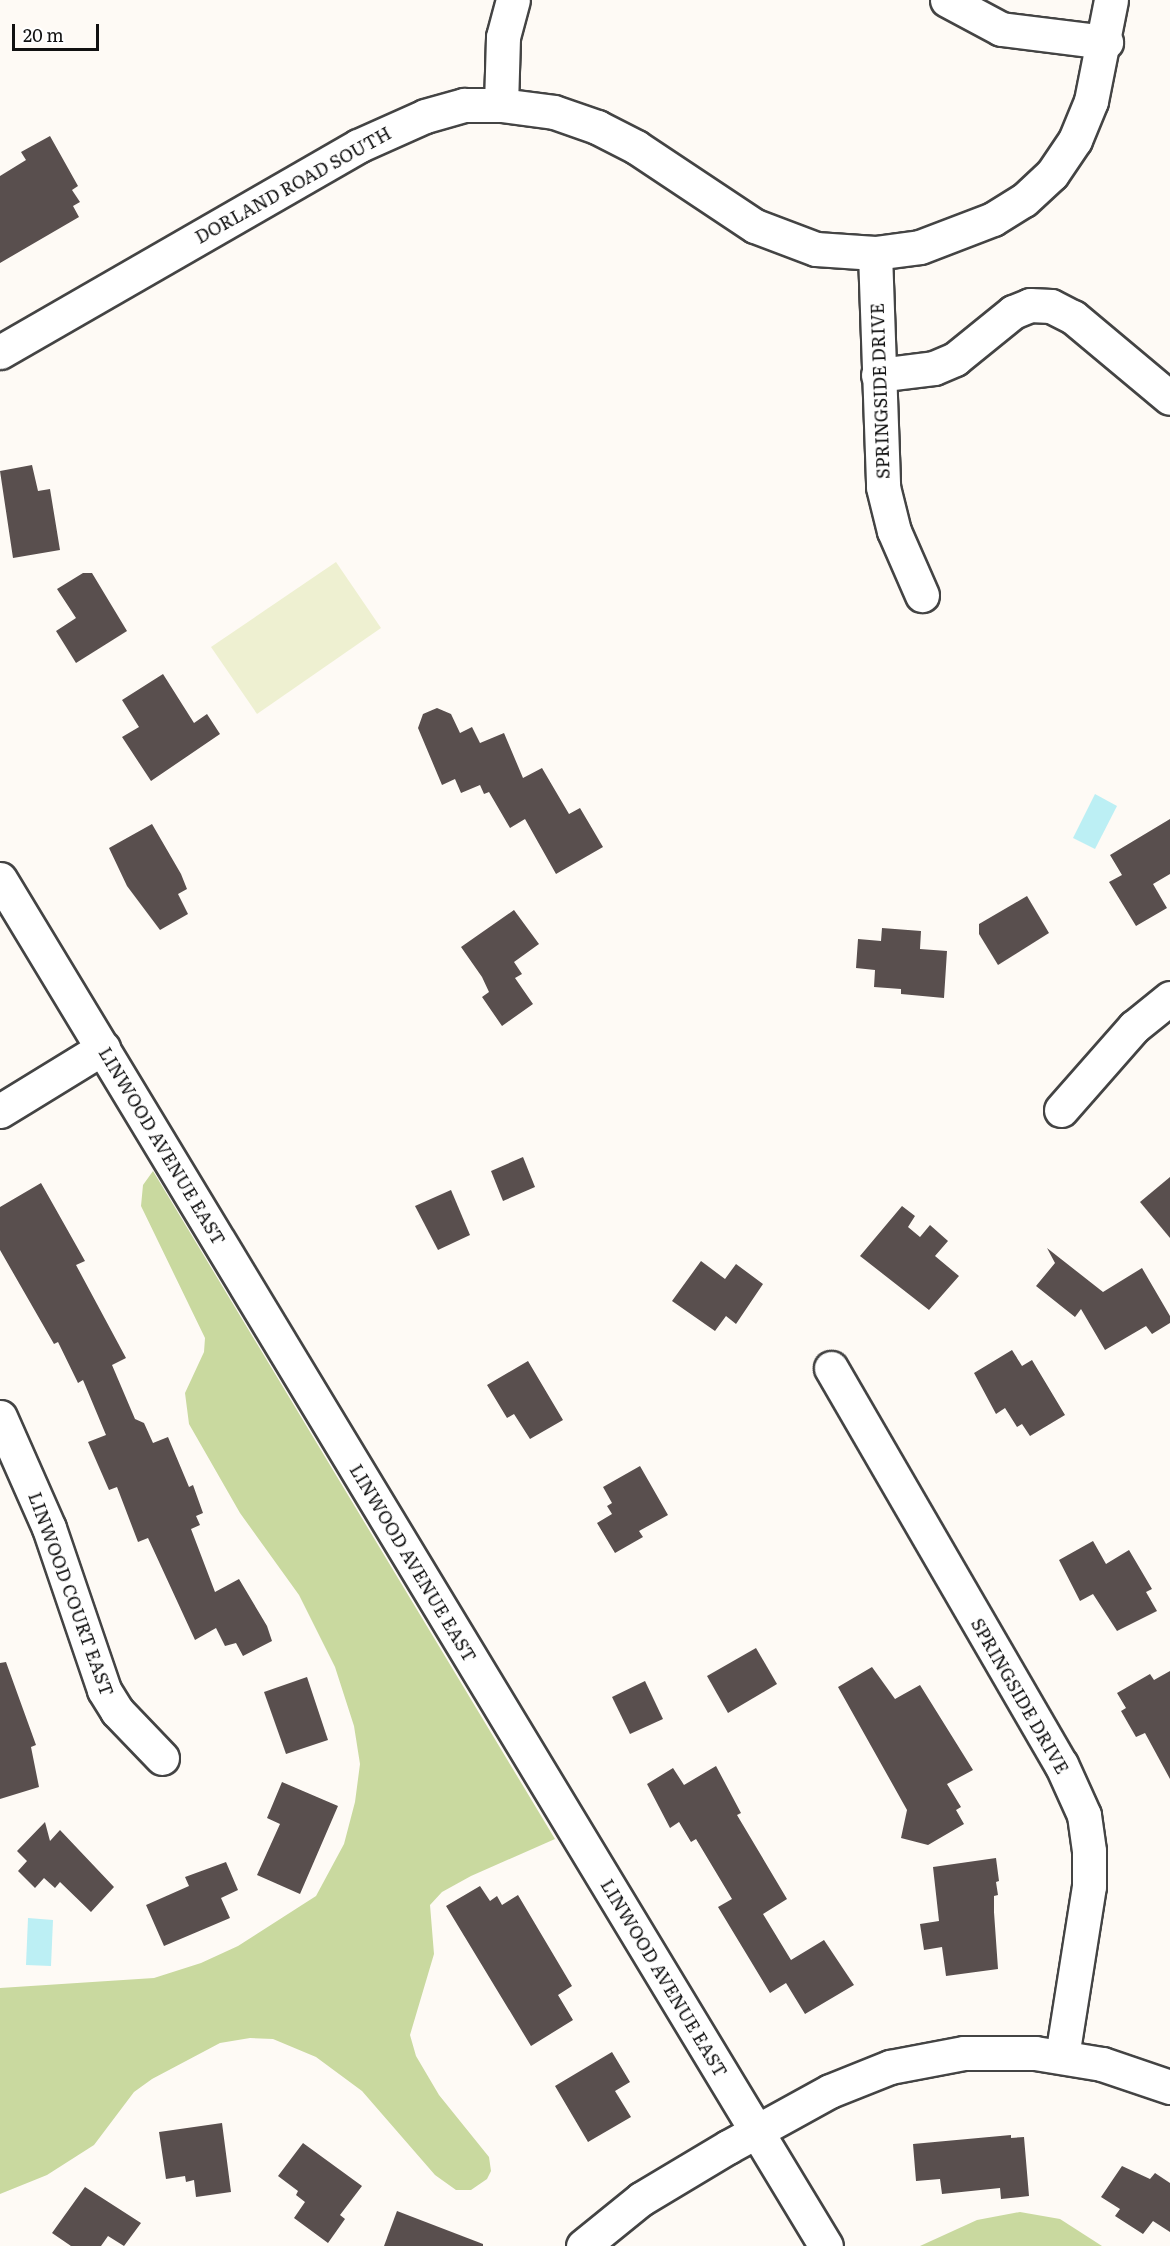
<!DOCTYPE html>
<style>
body{margin:0}
#map{position:relative;width:1170px;height:2246px;overflow:hidden;background:#fefaf5;font-family:Literata,serif}
div>[style]{position:absolute}
[style*='--x']{left:calc(var(--x)*1px);top:calc(var(--y)*1px);width:calc(var(--w)*1px);rotate:calc(var(--a)*1deg)}
.forest>*{inset:0;background:#c9d99f}
.pitch>*{inset:0;background:#eef0d1}
.water>*{inset:0;background:#bceff4}
.building>*{inset:0;background:#594f4e}
.roads{filter:drop-shadow(2px 0 #444) drop-shadow(-2px 0 #444) drop-shadow(0 2px #444) drop-shadow(0 -2px #444)}
.minor>*{height:33px;margin:-16.5px;padding:0 16.5px;transform-origin:16.5px;border-radius:16.5px;background:#fff}
span{translate:-50% -50%;white-space:nowrap;text-align:center;line-height:1.15;-webkit-text-stroke:6px #fff;paint-order:stroke}
.street-label{font-size:18px;color:#111}
.scale{position:absolute;left:12px;top:24px;width:87px;height:27px;box-sizing:border-box;border:3px solid #111;border-top:0;padding-left:8px;font-size:18px;line-height:21px;white-space:nowrap;color:#111;-webkit-text-stroke:4px #fff;paint-order:stroke}
</style>
<div id="map">
<div class="forest">
<i style="clip-path:polygon(153px 1171px,555px 1839px,471px 1876px,442px 1892px,430px 1905px,434px 1954px,410px 2035px,416px 2056px,439px 2095px,489px 2157px,491px 2171px,487px 2179px,471px 2190px,456px 2190px,435px 2175px,362px 2091px,316px 2057px,273px 2039px,250px 2038px,220px 2043px,152px 2079px,134px 2092px,94px 2145px,47px 2175px,0 2194px,0 1988px,154px 1978px,201px 1963px,238px 1946px,316px 1896px,344px 1844px,355px 1802px,360px 1764px,354px 1726px,335px 1667px,299px 1595px,240px 1513px,189px 1424px,185px 1393px,204px 1352px,205px 1338px,141px 1206px,143px 1185px)"></i>
<i style="clip-path:polygon(1020px 2212px,1060px 2219px,1102px 2246px,920px 2246px,977px 2220px)"></i>
</div>
<div class="pitch">
<i style="clip-path:polygon(336px 562px,381px 628px,257px 714px,211px 647px)"></i>
</div>
<div class="water">
<i style="clip-path:polygon(1095px 794px,1117px 806px,1095px 849px,1073px 838px)"></i>
<i style="clip-path:polygon(28px 1918px,53px 1920px,51px 1966px,26px 1965px)"></i>
</div>
<div class="building">
<i style="clip-path:polygon(50px 136px,78px 186px,72px 190px,80px 202px,73px 206px,79px 217px,0 263px,0 176px,26px 160px,21px 152px)"></i>
<i style="clip-path:polygon(32px 465px,38px 491px,50px 489px,60px 550px,13px 558px,0 471px)"></i>
<i style="clip-path:polygon(83px 573px,92px 573px,127px 631px,76px 663px,56px 631px,76px 618px,57px 589px)"></i>
<i style="clip-path:polygon(163px 674px,194px 723px,207px 714px,220px 734px,151px 781px,122px 737px,139px 727px,122px 700px)"></i>
<i style="clip-path:polygon(437px 708px,451px 714px,460px 733px,472px 727px,480px 743px,504px 733px,523px 778px,542px 768px,569px 814px,580px 808px,603px 847px,556px 874px,525px 819px,510px 828px,489px 792px,484px 794px,480px 785px,461px 793px,455px 779px,442px 785px,418px 728px,423px 714px)"></i>
<i style="clip-path:polygon(1170px 819px,1170px 874px,1153px 884px,1167px 908px,1136px 926px,1109px 882px,1122px 875px,1110px 855px)"></i>
<i style="clip-path:polygon(152px 824px,181px 874px,187px 889px,178px 894px,188px 914px,160px 930px,127px 886px,109px 848px)"></i>
<i style="clip-path:polygon(1027px 896px,1049px 933px,998px 965px,979px 934px,979px 924px)"></i>
<i style="clip-path:polygon(514px 910px,539px 944px,514px 962px,522px 974px,515px 978px,533px 1004px,502px 1026px,482px 997px,489px 992px,482px 977px,461px 947px)"></i>
<i style="clip-path:polygon(882px 928px,921px 931px,920px 949px,947px 951px,944px 998px,901px 994px,901px 989px,874px 987px,875px 970px,856px 968px,858px 939px,881px 941px)"></i>
<i style="clip-path:polygon(523px 1157px,535px 1187px,503px 1201px,491px 1171px)"></i>
<i style="clip-path:polygon(1170px 1177px,1170px 1238px,1140px 1202px)"></i>
<i style="clip-path:polygon(41px 1183px,85px 1261px,76px 1265px,126px 1358px,112px 1365px,135px 1419px,144px 1423px,153px 1443px,168px 1437px,189px 1487px,193px 1485px,203px 1513px,196px 1516px,200px 1525px,191px 1529px,215px 1592px,239px 1579px,267px 1626px,272px 1641px,243px 1656px,236px 1643px,225px 1646px,216px 1628px,195px 1640px,148px 1538px,138px 1542px,117px 1487px,109px 1490px,88px 1442px,106px 1435px,83px 1380px,78px 1383px,58px 1342px,54px 1344px,0 1250px,0 1207px)"></i>
<i style="clip-path:polygon(451px 1190px,470px 1235px,438px 1250px,415px 1206px)"></i>
<i style="clip-path:polygon(902px 1206px,915px 1216px,908px 1227px,920px 1237px,930px 1225px,948px 1241px,935px 1256px,959px 1276px,929px 1310px,860px 1256px)"></i>
<i style="clip-path:polygon(1047px 1248px,1103px 1292px,1142px 1268px,1170px 1316px,1170px 1323px,1152px 1334px,1146px 1326px,1105px 1350px,1081px 1309px,1075px 1317px,1036px 1286px,1055px 1263px)"></i>
<i style="clip-path:polygon(701px 1261px,725px 1279px,736px 1264px,763px 1284px,736px 1324px,726px 1316px,715px 1331px,672px 1301px)"></i>
<i style="clip-path:polygon(1012px 1350px,1022px 1366px,1032px 1360px,1065px 1415px,1030px 1436px,1022px 1424px,1017px 1427px,1005px 1408px,996px 1414px,974px 1373px)"></i>
<i style="clip-path:polygon(528px 1361px,563px 1420px,530px 1439px,514px 1414px,507px 1418px,487px 1385px)"></i>
<i style="clip-path:polygon(640px 1466px,668px 1515px,639px 1531px,643px 1537px,615px 1553px,597px 1523px,612px 1514px,607px 1506px,612px 1503px,603px 1487px)"></i>
<i style="clip-path:polygon(1093px 1541px,1106px 1564px,1129px 1550px,1152px 1589px,1146px 1592px,1157px 1611px,1117px 1631px,1093px 1594px,1080px 1601px,1059px 1560px)"></i>
<i style="clip-path:polygon(756px 1648px,777px 1684px,728px 1713px,707px 1676px)"></i>
<i style="clip-path:polygon(6px 1662px,36px 1745px,31px 1747px,39px 1787px,0 1799px,0 1663px)"></i>
<i style="clip-path:polygon(872px 1667px,895px 1699px,920px 1685px,973px 1770px,947px 1784px,961px 1807px,956px 1810px,964px 1824px,928px 1845px,901px 1838px,907px 1810px,838px 1687px)"></i>
<i style="clip-path:polygon(1170px 1671px,1170px 1779px,1145px 1733px,1136px 1737px,1121px 1711px,1126px 1708px,1117px 1693px,1150px 1674px,1154px 1680px)"></i>
<i style="clip-path:polygon(307px 1677px,328px 1740px,286px 1754px,264px 1692px)"></i>
<i style="clip-path:polygon(645px 1681px,663px 1719px,630px 1734px,612px 1697px)"></i>
<i style="clip-path:polygon(716px 1766px,741px 1813px,737px 1815px,787px 1899px,763px 1914px,791px 1960px,824px 1940px,854px 1985px,805px 2014px,786px 1983px,770px 1993px,718px 1907px,732px 1899px,696px 1839px,691px 1842px,679px 1822px,670px 1828px,647px 1784px,673px 1768px,684px 1785px)"></i>
<i style="clip-path:polygon(282px 1782px,338px 1806px,300px 1894px,257px 1875px,280px 1824px,267px 1818px)"></i>
<i style="clip-path:polygon(45px 1822px,50px 1841px,60px 1830px,114px 1887px,91px 1912px,60px 1882px,55px 1888px,44px 1878px,35px 1888px,18px 1871px,27px 1861px,17px 1851px)"></i>
<i style="clip-path:polygon(996px 1858px,999px 1881px,996px 1882px,998px 1895px,994px 1896px,994px 1912px,998px 1969px,946px 1976px,942px 1947px,924px 1950px,920px 1924px,939px 1921px,933px 1867px)"></i>
<i style="clip-path:polygon(226px 1862px,238px 1890px,221px 1898px,230px 1918px,164px 1946px,146px 1905px,189px 1886px,185px 1877px)"></i>
<i style="clip-path:polygon(480px 1886px,490px 1901px,497px 1896px,502px 1905px,518px 1895px,572px 1986px,558px 1995px,573px 2020px,531px 2046px,446px 1906px)"></i>
<i style="clip-path:polygon(612px 2052px,630px 2082px,615px 2091px,631px 2117px,588px 2142px,555px 2086px)"></i>
<i style="clip-path:polygon(222px 2123px,231px 2192px,196px 2197px,194px 2180px,186px 2182px,185px 2176px,166px 2179px,159px 2132px)"></i>
<i style="clip-path:polygon(1011px 2135px,1011px 2138px,1024px 2137px,1029px 2196px,1001px 2199px,1000px 2188px,942px 2194px,940px 2179px,916px 2181px,913px 2144px)"></i>
<i style="clip-path:polygon(303px 2143px,362px 2186px,340px 2215px,345px 2219px,328px 2243px,294px 2218px,305px 2202px,296px 2195px,298px 2191px,278px 2176px)"></i>
<i style="clip-path:polygon(1122px 2166px,1150px 2179px,1155px 2173px,1170px 2183px,1170px 2232px,1153px 2221px,1143px 2234px,1115px 2216px,1120px 2209px,1101px 2197px)"></i>
<i style="clip-path:polygon(85px 2187px,141px 2223px,124px 2246px,108px 2236px,101px 2246px,71px 2246px,52px 2233px)"></i>
<i style="clip-path:polygon(397px 2211px,483px 2244px,483px 2246px,384px 2246px)"></i>
</div>
<div class="roads">
<div class="minor">
<i style="--x:947;--y:0;--w:61;--a:28.2"></i>
<i style="--x:1001;--y:29;--w:106;--a:7.1"></i>
<i style="--x:501;--y:105;--w:68;--a:-88.3"></i>
<i style="--x:503;--y:37;--w:38;--a:-75"></i>
<i style="--x:875;--y:253;--w:234;--a:88"></i>
<i style="--x:883;--y:487;--w:45;--a:76"></i>
<i style="--x:894;--y:531;--w:70;--a:66.4"></i>
<i style="--x:0;--y:352;--w:413;--a:-29.9"></i>
<i style="--x:358;--y:146;--w:73;--a:-24.1"></i>
<i style="--x:425;--y:116;--w:41;--a:-15.8"></i>
<i style="--x:464;--y:105;--w:37;--a:0"></i>
<i style="--x:501;--y:105;--w:53;--a:7.5"></i>
<i style="--x:554;--y:112;--w:46;--a:19.2"></i>
<i style="--x:597;--y:127;--w:44;--a:27.1"></i>
<i style="--x:636;--y:147;--w:143;--a:33.6"></i>
<i style="--x:755;--y:226;--w:65;--a:20.7"></i>
<i style="--x:816;--y:249;--w:59;--a:3.9"></i>
<i style="--x:875;--y:253;--w:45;--a:-7.6"></i>
<i style="--x:920;--y:247;--w:78;--a:-21"></i>
<i style="--x:993;--y:219;--w:36;--a:-32"></i>
<i style="--x:1024;--y:200;--w:38;--a:-43"></i>
<i style="--x:1052;--y:174;--w:41;--a:-55.9"></i>
<i style="--x:1075;--y:140;--w:42;--a:-67.7"></i>
<i style="--x:1091;--y:101;--w:103;--a:-78.8"></i>
<i style="--x:878;--y:375;--w:56;--a:-7.1"></i>
<i style="--x:934;--y:368;--w:23;--a:-23"></i>
<i style="--x:955;--y:359;--w:75;--a:-39"></i>
<i style="--x:1013;--y:312;--w:18;--a:-22"></i>
<i style="--x:1030;--y:305;--w:21;--a:3"></i>
<i style="--x:1051;--y:306;--w:25;--a:27"></i>
<i style="--x:1073;--y:317;--w:126;--a:39.9"></i>
<i style="--x:0;--y:879;--w:1597;--a:58.86"></i>
<i style="--x:1061;--y:1110;--w:111;--a:-48.7"></i>
<i style="--x:1134;--y:1027;--w:46;--a:-38.9"></i>
<i style="--x:0;--y:1111;--w:121;--a:-31.5"></i>
<i style="--x:831;--y:1368;--w:458;--a:59.9"></i>
<i style="--x:1061;--y:1764;--w:56;--a:65.7"></i>
<i style="--x:1084;--y:1815;--w:36;--a:82"></i>
<i style="--x:1089;--y:1851;--w:35;--a:90"></i>
<i style="--x:1089;--y:1886;--w:172;--a:99"></i>
<i style="--x:0;--y:1417;--w:121;--a:66.2"></i>
<i style="--x:49;--y:1528;--w:171;--a:71.2"></i>
<i style="--x:104;--y:1690;--w:25;--a:58"></i>
<i style="--x:117;--y:1711;--w:65;--a:46.2"></i>
<i style="--x:583;--y:2246;--w:75;--a:-39"></i>
<i style="--x:641;--y:2199;--w:101;--a:-30.9"></i>
<i style="--x:728;--y:2147;--w:116;--a:-28.8"></i>
<i style="--x:830;--y:2091;--w:65;--a:-21.8"></i>
<i style="--x:890;--y:2067;--w:75;--a:-10.7"></i>
<i style="--x:964;--y:2053;--w:71;--a:0"></i>
<i style="--x:1035;--y:2053;--w:68;--a:9.3"></i>
<i style="--x:1102;--y:2064;--w:72;--a:18.7"></i>
</div>
</div>
<div class="street-label">
<span style="left:293px;top:185px;rotate:-29deg">DORLAND ROAD SOUTH</span>
<span style="left:880px;top:391px;rotate:-92deg">SPRINGSIDE DRIVE</span>
<span style="left:162px;top:1146px;rotate:59deg">LINWOOD AVENUE EAST</span>
<span style="left:413px;top:1563px;rotate:59deg">LINWOOD AVENUE EAST</span>
<span style="left:71px;top:1594px;rotate:70deg">LINWOOD COURT EAST</span>
<span style="left:1020px;top:1696px;rotate:60deg">SPRINGSIDE DRIVE</span>
<span style="left:664px;top:1978px;rotate:59deg">LINWOOD AVENUE EAST</span>
</div>
<div class="scale">20 m</div>
</div>
